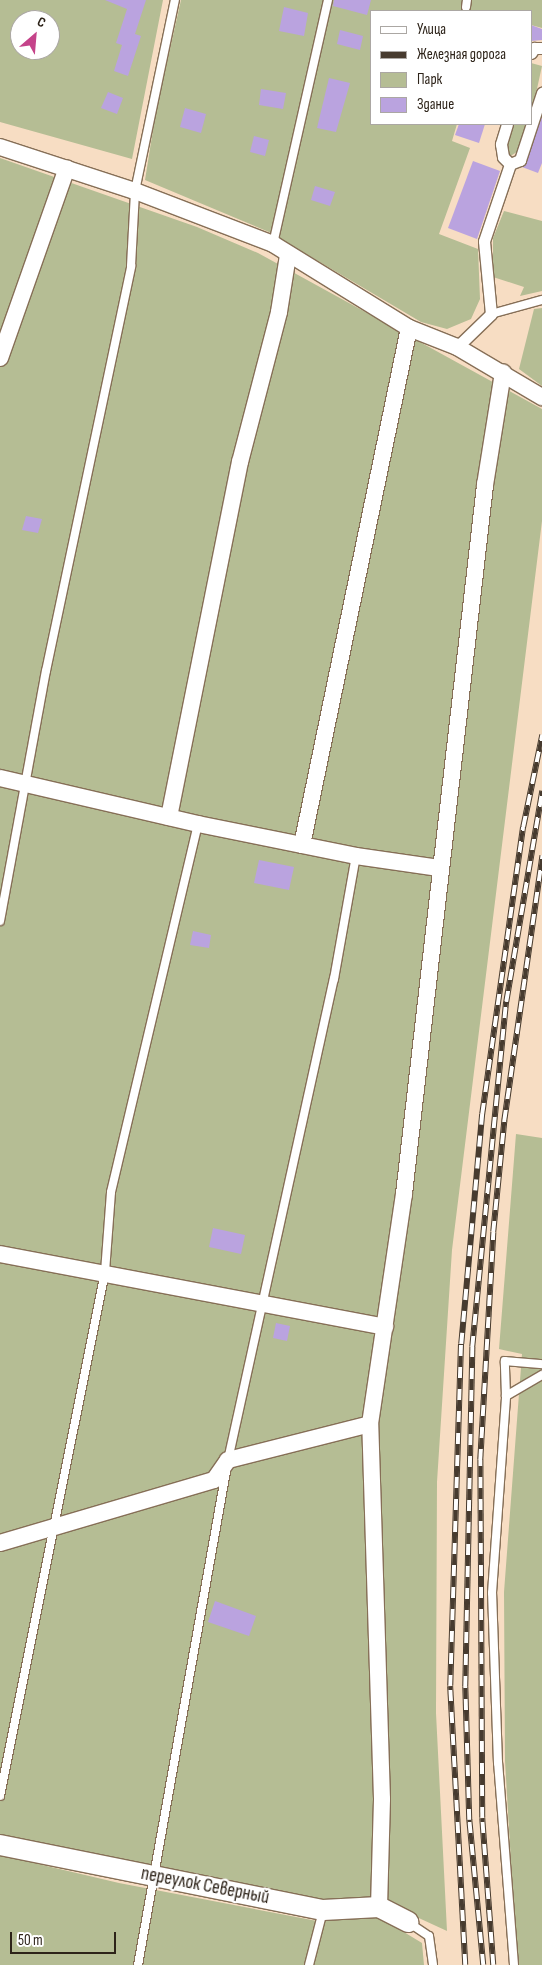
<!DOCTYPE html>
<meta charset="utf-8">
<style>
body{margin:0}
#map{position:relative;width:542px;height:1965px;overflow:hidden;background:#f7ddc3;font-family:"Sofia Sans Condensed",sans-serif}
div>[style]{position:absolute}
[style*='--x']{left:calc(var(--x)*1px);top:calc(var(--y)*1px);width:calc(var(--w)*1px);rotate:calc(var(--a)*1deg)}
.green>*{inset:0;background:#b5bd94}
.building>*{inset:0;background:#baa3df}
.roads{filter:drop-shadow(1px 0 #866f57) drop-shadow(-1px 0 #866f57) drop-shadow(0 1px #866f57) drop-shadow(0 -1px #866f57)}
.service>*{height:8px;margin:-4px;padding:0 4px;transform-origin:4px;border-radius:4px;background:#fff}
.pedestrian>*{height:11px;margin:-5.5px;padding:0 5.5px;transform-origin:5.5px;border-radius:5.5px;background:#fff}
.minor>*{height:16px;margin:-8px;padding:0 8px;transform-origin:8px;border-radius:8px;background:#fff}
.tertiary>*{height:20px;margin:-10px;padding:0 10px;transform-origin:10px;border-radius:10px;background:#fff}
.rail>*{height:5.5px;margin-top:-2.75px;transform-origin:0;background:repeating-linear-gradient(90deg,#fff 0 11px,#473b2f 0 22px);box-sizing:border-box;border-block:1px solid #473b2f}
span{translate:-50% -50%;white-space:nowrap;text-align:center;line-height:1.15;-webkit-text-stroke:4.5px #fff;paint-order:stroke}
.street-label{font-size:19px;color:#2d2319}
.legend{position:absolute;left:370px;top:10px;width:162px;height:115px;box-sizing:border-box;background:#fff;border:1px solid #aba7a3;margin:0;padding:6px 9px;list-style:none;font-size:15px;color:#2d2319}
.legend li{display:flex;align-items:center;gap:10px;height:25px}
.legend b{width:25px;border:1px solid #aba7a3}
.north{position:absolute;left:10px;top:10px;width:50px;height:50px;box-sizing:border-box;background:#fff;border:1px solid #aba7a3;border-radius:50%;rotate:27deg;font-size:14px;font-weight:700;line-height:20px;text-align:center;color:#2d2319}
.north::after{content:'';display:block;margin:auto;width:18px;height:22px;background:#c5438a;clip-path:polygon(50% 0,100% 100%,50% 72%,0 100%)}
.scale{position:absolute;left:10px;top:1932px;width:106px;height:22px;box-sizing:border-box;border:2px solid #2d2319;border-top:0;padding-left:6px;font-size:15px;line-height:18px;white-space:nowrap;color:#2d2319;-webkit-text-stroke:4px #fff;paint-order:stroke}
</style>
<div id="map">
<div class="green">
<i style="clip-path:polygon(evenodd,0 0,163px 0,132px 159px,0 122px,0 0,20px 20px,50px 20px,50px 50px,20px 50px,20px 20px)"></i>
<i style="clip-path:polygon(181px 0,542px 0,542px 28px,531px 25px,531px 11px,371px 11px,371px 124px,457px 124px,452px 141px,470px 148px,439px 234px,478px 249px,480px 299px,471px 319px,447px 329px,421px 322px,269px 232px,145px 180px,156px 111px)"></i>
<i style="clip-path:polygon(531px 63px,542px 66px,531px 116px)"></i>
<i style="clip-path:polygon(512px 124px,528px 124px,520px 150px,509px 157px,507px 142px)"></i>
<i style="clip-path:polygon(0 158px,197px 227px,258px 253px,542px 409px,542px 521px,452px 1250px,437px 1482px,436px 1713px,447px 1931px,384px 1902px,301px 1898px,0 1835px)"></i>
<i style="clip-path:polygon(504px 211px,542px 221px,542px 291px,520px 296px,524px 287px,493px 277px,493px 238px)"></i>
<i style="clip-path:polygon(542px 308px,542px 386px,519px 369px,534px 309px)"></i>
<i style="clip-path:polygon(516px 1134px,542px 1138px,542px 1965px,517px 1965px,505px 1761px,504px 1592px,522px 1354px,499px 1349px)"></i>
<i style="clip-path:polygon(0 1855px,119px 1883px,317px 1921px,379px 1917px,422px 1943px,424px 1965px,0 1965px)"></i>
</div>
<div class="building">
<i style="clip-path:polygon(105px 0,146px 0,135px 34px,141px 36px,128px 76px,114px 71px,122px 45px,116px 43px,127px 9px)"></i>
<i style="clip-path:polygon(334px 0,371px 0,367px 15px,333px 6px)"></i>
<i style="clip-path:polygon(284px 7px,308px 13px,304px 36px,279px 31px)"></i>
<i style="clip-path:polygon(531px 25px,542px 29px,542px 40px,531px 41px)"></i>
<i style="clip-path:polygon(340px 30px,363px 36px,360px 50px,337px 44px)"></i>
<i style="clip-path:polygon(329px 78px,350px 83px,336px 132px,317px 128px)"></i>
<i style="clip-path:polygon(261px 89px,286px 93px,283px 109px,259px 105px)"></i>
<i style="clip-path:polygon(108px 92px,123px 98px,117px 114px,101px 108px)"></i>
<i style="clip-path:polygon(185px 108px,206px 114px,201px 133px,180px 127px)"></i>
<i style="clip-path:polygon(542px 117px,542px 163px,538px 173px,522px 167px)"></i>
<i style="clip-path:polygon(459px 124px,485px 124px,479px 143px,455px 135px)"></i>
<i style="clip-path:polygon(254px 136px,269px 140px,265px 156px,250px 152px)"></i>
<i style="clip-path:polygon(473px 161px,500px 171px,477px 239px,448px 228px)"></i>
<i style="clip-path:polygon(315px 186px,335px 192px,330px 206px,311px 200px)"></i>
<i style="clip-path:polygon(26px 516px,42px 519px,38px 533px,22px 530px)"></i>
<i style="clip-path:polygon(259px 860px,294px 867px,289px 890px,254px 883px)"></i>
<i style="clip-path:polygon(193px 931px,211px 935px,209px 948px,190px 945px)"></i>
<i style="clip-path:polygon(213px 1228px,245px 1235px,241px 1254px,209px 1247px)"></i>
<i style="clip-path:polygon(276px 1323px,290px 1326px,287px 1341px,273px 1338px)"></i>
<i style="clip-path:polygon(215px 1601px,256px 1616px,249px 1636px,208px 1622px)"></i>
</div>
<div class="roads">
<div class="service">
<i style="--x:466;--y:7;--w:7;--a:-82"></i>
<i style="--x:273;--y:244;--w:250;--a:-77.3"></i>
<i style="--x:491;--y:314;--w:53;--a:-15.4"></i>
<i style="--x:0;--y:921;--w:254;--a:-79.6"></i>
<i style="--x:46;--y:671;--w:414;--a:-78.1"></i>
<i style="--x:131;--y:266;--w:75;--a:-86.9"></i>
<i style="--x:135;--y:191;--w:195;--a:-78.2"></i>
<i style="--x:506;--y:1396;--w:42;--a:-30.3"></i>
<i style="--x:0;--y:1796;--w:534;--a:-78.67"></i>
<i style="--x:105;--y:1272;--w:80;--a:-85.7"></i>
<i style="--x:111;--y:1192;--w:378;--a:-76.7"></i>
<i style="--x:408;--y:1922;--w:25;--a:34"></i>
<i style="--x:429;--y:1936;--w:29;--a:82"></i>
<i style="--x:138;--y:1965;--w:513;--a:-79.89"></i>
<i style="--x:228;--y:1460;--w:493;--a:-77.6"></i>
<i style="--x:334;--y:979;--w:125;--a:-79.9"></i>
<i style="--x:309;--y:1965;--w:56;--a:-75.5"></i>
<i style="--x:514;--y:1965;--w:203;--a:-94.5"></i>
<i style="--x:498;--y:1763;--w:170;--a:-92"></i>
<i style="--x:492;--y:1593;--w:197;--a:-85.9"></i>
<i style="--x:506;--y:1396;--w:35;--a:-92"></i>
<i style="--x:505;--y:1361;--w:37;--a:5"></i>
</div>
<div class="pedestrian">
<i style="--x:531;--y:53;--w:6;--a:-59"></i>
<i style="--x:534;--y:48;--w:8;--a:0"></i>
<i style="--x:507;--y:124;--w:21;--a:107"></i>
<i style="--x:501;--y:144;--w:13;--a:81"></i>
<i style="--x:503;--y:157;--w:10;--a:45"></i>
<i style="--x:510;--y:164;--w:11;--a:-22"></i>
<i style="--x:520;--y:160;--w:71;--a:-71.8"></i>
<i style="--x:457;--y:347;--w:47;--a:-44.1"></i>
<i style="--x:491;--y:314;--w:73;--a:-95.5"></i>
<i style="--x:484;--y:241;--w:81;--a:-71.3"></i>
</div>
<div class="minor">
<i style="--x:0;--y:147;--w:142;--a:18.1"></i>
<i style="--x:135;--y:191;--w:148;--a:21"></i>
<i style="--x:273;--y:244;--w:160;--a:31.7"></i>
<i style="--x:409;--y:328;--w:52;--a:21.6"></i>
<i style="--x:457;--y:347;--w:99;--a:30.5"></i>
<i style="--x:0;--y:358;--w:201;--a:-70.6"></i>
<i style="--x:0;--y:778;--w:203;--a:13.1"></i>
<i style="--x:198;--y:824;--w:161;--a:11.4"></i>
<i style="--x:356;--y:856;--w:84;--a:8.2"></i>
<i style="--x:169;--y:817;--w:362;--a:-78.7"></i>
<i style="--x:240;--y:462;--w:155;--a:-75.4"></i>
<i style="--x:279;--y:312;--w:58;--a:-81"></i>
<i style="--x:302;--y:845;--w:528;--a:-78.31"></i>
<i style="--x:0;--y:1254;--w:392;--a:10.7"></i>
<i style="--x:0;--y:1543;--w:223;--a:-16.4"></i>
<i style="--x:214;--y:1480;--w:24;--a:-55"></i>
<i style="--x:228;--y:1460;--w:146;--a:-14.2"></i>
<i style="--x:379;--y:1907;--w:108;--a:-88.4"></i>
<i style="--x:382;--y:1799;--w:375;--a:-91.8"></i>
<i style="--x:370;--y:1424;--w:232;--a:-81.6"></i>
<i style="--x:404;--y:1194;--w:714;--a:-83.48"></i>
<i style="--x:485;--y:485;--w:114;--a:-80.9"></i>
</div>
<div class="tertiary">
<i style="--x:0;--y:1845;--w:329;--a:11.4"></i>
<i style="--x:323;--y:1910;--w:56;--a:-3.1"></i>
<i style="--x:379;--y:1907;--w:33;--a:27"></i>
</div>
</div>
<div class="rail">
<i style="--x:465;--y:1965;--w:279;--a:-93.1"></i>
<i style="--x:450;--y:1686;--w:342;--a:-88.2"></i>
<i style="--x:461;--y:1344;--w:231;--a:-84.8"></i>
<i style="--x:482;--y:1114;--w:290;--a:-81.9"></i>
<i style="--x:523;--y:827;--w:94;--a:-78.3"></i>
<i style="--x:483;--y:1965;--w:146;--a:-95.5"></i>
<i style="--x:469;--y:1820;--w:133;--a:-91.7"></i>
<i style="--x:465;--y:1687;--w:340;--a:-88.8"></i>
<i style="--x:472;--y:1347;--w:347;--a:-84.4"></i>
<i style="--x:506;--y:1002;--w:214;--a:-80.3"></i>
<i style="--x:493;--y:1965;--w:147;--a:-94.3"></i>
<i style="--x:482;--y:1818;--w:358;--a:-90.3"></i>
<i style="--x:480;--y:1460;--w:228;--a:-86.7"></i>
<i style="--x:493;--y:1232;--w:112;--a:-84.3"></i>
<i style="--x:504;--y:1121;--w:268;--a:-81.8"></i>
</div>
<div class="street-label">
<span style="left:205px;top:1886px;rotate:11deg">переулок Северный</span>
</div>
<ul class="legend">
<li><b style="height:6px;background:#fff"></b>Улица</li>
<li><b style="height:6px;background:#473b2f"></b>Железная дорога</li>
<li><b style="height:14px;background:#b5bd94"></b>Парк</li>
<li><b style="height:14px;background:#baa3df"></b>Здание</li>
</ul>
<div class="north">С</div>
<div class="scale">50 m</div>
</div>
